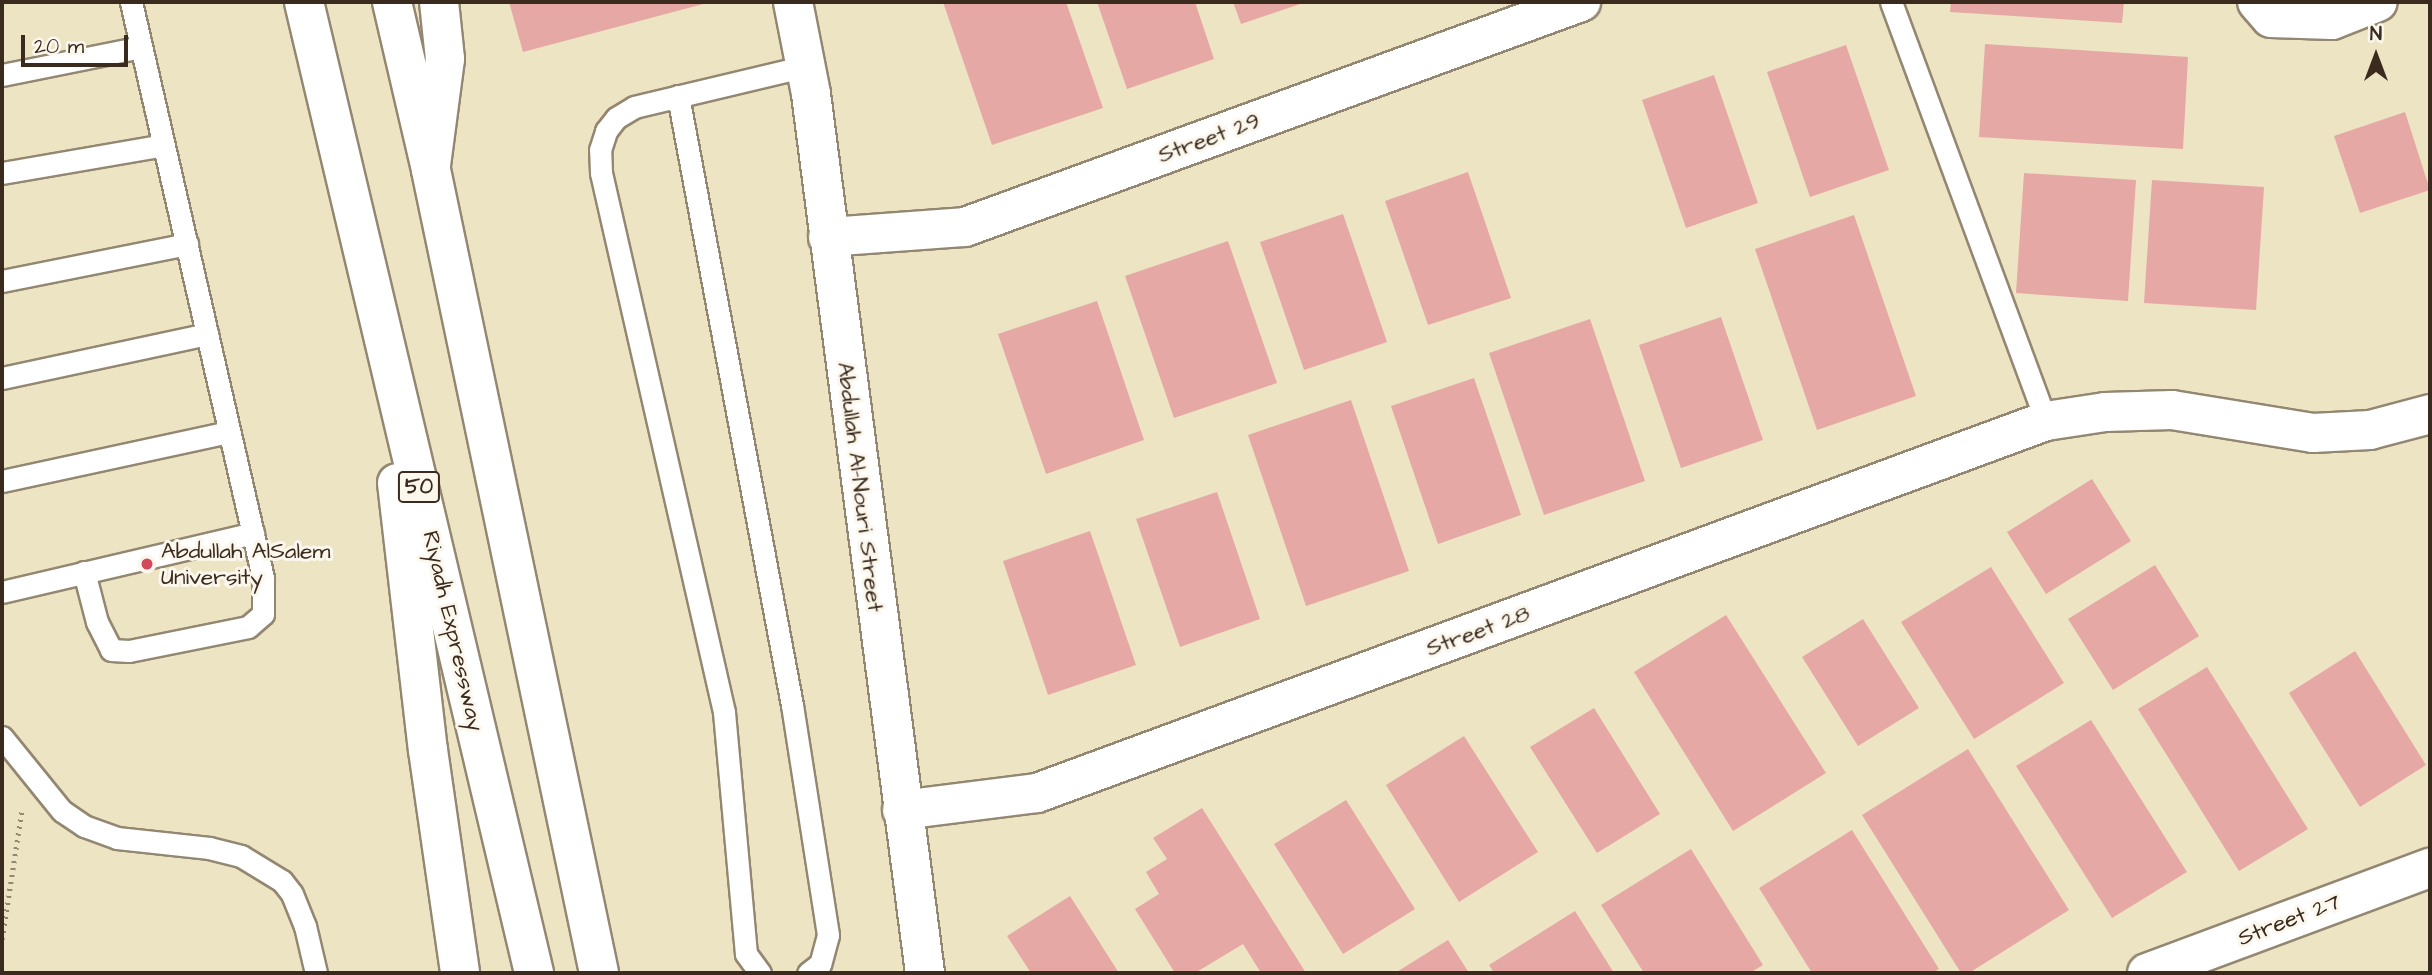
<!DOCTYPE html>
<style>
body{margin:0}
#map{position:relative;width:2432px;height:975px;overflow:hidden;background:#ede4c4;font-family:"Architects Daughter",sans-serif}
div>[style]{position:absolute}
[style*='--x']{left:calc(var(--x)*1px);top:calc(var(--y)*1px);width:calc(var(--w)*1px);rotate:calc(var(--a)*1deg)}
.building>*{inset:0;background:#e6a8a4}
.path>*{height:4.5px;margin-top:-2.25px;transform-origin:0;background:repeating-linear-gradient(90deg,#948771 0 2px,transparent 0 7px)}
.roads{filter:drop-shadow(2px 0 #948771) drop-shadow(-2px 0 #948771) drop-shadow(0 2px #948771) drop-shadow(0 -2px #948771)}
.lane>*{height:21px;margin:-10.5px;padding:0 10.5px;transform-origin:10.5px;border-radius:10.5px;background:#fff}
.street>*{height:38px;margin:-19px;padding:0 19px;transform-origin:19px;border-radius:19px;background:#fff}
.secondary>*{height:38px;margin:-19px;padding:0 19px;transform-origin:19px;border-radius:19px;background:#fff}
.highway>*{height:38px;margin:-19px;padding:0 19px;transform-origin:19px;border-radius:19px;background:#fff}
.dots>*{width:19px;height:19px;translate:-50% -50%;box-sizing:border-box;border:4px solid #fbf7ec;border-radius:50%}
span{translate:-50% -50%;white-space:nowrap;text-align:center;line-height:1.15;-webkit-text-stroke:6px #fbf7ec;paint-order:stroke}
.shield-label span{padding:2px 5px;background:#fbf7ec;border:2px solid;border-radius:5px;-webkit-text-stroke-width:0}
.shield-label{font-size:21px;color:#3b2a1e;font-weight:700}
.street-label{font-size:23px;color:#3b2a1e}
.poi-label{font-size:23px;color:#3b2a1e}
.left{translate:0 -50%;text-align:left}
.frame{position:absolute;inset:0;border:4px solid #3b2a1e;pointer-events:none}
.north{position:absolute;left:2341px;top:21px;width:70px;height:70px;-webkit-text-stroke:5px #fbf7ec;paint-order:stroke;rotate:0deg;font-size:19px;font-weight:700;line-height:28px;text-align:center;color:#3b2a1e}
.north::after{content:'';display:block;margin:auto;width:24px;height:32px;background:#3b2a1e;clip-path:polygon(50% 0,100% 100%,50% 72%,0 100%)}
.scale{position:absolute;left:21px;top:35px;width:107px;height:32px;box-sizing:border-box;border:4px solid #3b2a1e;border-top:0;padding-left:9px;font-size:21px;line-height:24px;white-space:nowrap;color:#3b2a1e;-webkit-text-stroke:5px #fbf7ec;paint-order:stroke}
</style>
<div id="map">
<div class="building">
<i style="clip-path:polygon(509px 2px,707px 2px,707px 3px,523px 52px)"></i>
<i style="clip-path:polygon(943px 2px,1066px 2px,1103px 108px,992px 145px)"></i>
<i style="clip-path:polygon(1097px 2px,1195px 2px,1214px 59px,1127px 89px)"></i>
<i style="clip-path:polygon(1233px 2px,1306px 2px,1241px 24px)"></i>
<i style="clip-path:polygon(1951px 2px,2124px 2px,2122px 23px,1950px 12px)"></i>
<i style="clip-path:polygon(1985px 44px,2188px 57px,2183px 149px,1979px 137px)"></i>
<i style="clip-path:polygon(1846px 45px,1889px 170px,1810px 197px,1767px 72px)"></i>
<i style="clip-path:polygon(1714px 75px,1758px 203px,1686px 228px,1642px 100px)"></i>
<i style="clip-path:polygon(2405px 112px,2430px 190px,2360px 213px,2334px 136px)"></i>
<i style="clip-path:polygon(1468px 172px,1511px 298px,1428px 325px,1385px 201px)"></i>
<i style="clip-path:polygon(2024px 173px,2136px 180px,2128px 301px,2016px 293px)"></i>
<i style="clip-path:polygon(2152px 180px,2264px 187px,2256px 310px,2144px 303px)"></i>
<i style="clip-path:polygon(1343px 214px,1387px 342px,1304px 370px,1260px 242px)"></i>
<i style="clip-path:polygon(1854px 215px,1916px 396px,1817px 430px,1755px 249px)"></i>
<i style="clip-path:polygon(1228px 241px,1277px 383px,1174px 418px,1125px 276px)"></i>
<i style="clip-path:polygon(1097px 301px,1144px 440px,1046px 474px,998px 334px)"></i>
<i style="clip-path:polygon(1721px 317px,1763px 440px,1681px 468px,1639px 345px)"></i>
<i style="clip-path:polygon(1590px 319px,1645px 481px,1544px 515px,1489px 353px)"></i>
<i style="clip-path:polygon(1474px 378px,1521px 515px,1438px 544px,1391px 406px)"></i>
<i style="clip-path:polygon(1351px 400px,1409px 571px,1306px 606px,1248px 435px)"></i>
<i style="clip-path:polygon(2092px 479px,2131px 541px,2046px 594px,2007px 532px)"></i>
<i style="clip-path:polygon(1217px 492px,1260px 619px,1180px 647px,1136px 519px)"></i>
<i style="clip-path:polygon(1090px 531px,1136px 665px,1048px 695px,1003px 561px)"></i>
<i style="clip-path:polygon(2155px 565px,2199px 636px,2113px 690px,2068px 619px)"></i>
<i style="clip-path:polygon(1991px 567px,2064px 683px,1974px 739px,1901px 622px)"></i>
<i style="clip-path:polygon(1726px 615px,1826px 773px,1733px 831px,1634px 672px)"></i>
<i style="clip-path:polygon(1863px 619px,1919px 708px,1858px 746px,1802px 657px)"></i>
<i style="clip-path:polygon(2355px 651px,2426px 765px,2360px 807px,2289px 693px)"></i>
<i style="clip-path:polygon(2207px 667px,2308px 829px,2239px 871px,2138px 709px)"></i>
<i style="clip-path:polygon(1594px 708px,1660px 814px,1597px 853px,1530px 747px)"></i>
<i style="clip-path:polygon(2091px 720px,2187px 872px,2112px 918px,2016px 766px)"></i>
<i style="clip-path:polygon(1464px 736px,1538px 852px,1459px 902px,1386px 785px)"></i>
<i style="clip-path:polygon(1968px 749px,2069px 910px,1969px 973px,1961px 973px,1862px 815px)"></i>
<i style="clip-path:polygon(1346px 800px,1415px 909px,1343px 954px,1274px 844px)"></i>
<i style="clip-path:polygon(1202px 808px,1306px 973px,1261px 973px,1243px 944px,1195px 973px,1175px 973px,1135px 909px,1159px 894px,1146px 872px,1167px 859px,1153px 838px)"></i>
<i style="clip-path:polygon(1852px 830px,1939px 969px,1932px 973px,1812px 973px,1759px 888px)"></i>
<i style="clip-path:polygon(1691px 849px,1763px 965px,1750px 973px,1644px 973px,1601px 905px)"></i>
<i style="clip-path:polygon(1070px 896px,1119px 973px,1031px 973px,1007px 936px)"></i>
<i style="clip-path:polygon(1575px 911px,1614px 973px,1494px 973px,1489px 965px)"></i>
<i style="clip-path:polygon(1448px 940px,1469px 973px,1395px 973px)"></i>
</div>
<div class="path">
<i style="--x:2;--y:939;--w:132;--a:-81.3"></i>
</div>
<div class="roads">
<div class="lane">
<i style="--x:1891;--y:2;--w:447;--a:69.7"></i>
<i style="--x:2;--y:75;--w:142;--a:-11.4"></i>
<i style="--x:678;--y:96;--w:620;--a:79.4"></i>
<i style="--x:792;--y:705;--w:233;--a:81.1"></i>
<i style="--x:828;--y:935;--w:30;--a:105"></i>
<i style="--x:820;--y:964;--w:15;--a:143"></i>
<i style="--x:2;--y:173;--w:164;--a:-9.8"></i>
<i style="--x:2;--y:281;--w:189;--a:-11.3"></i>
<i style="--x:2;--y:378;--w:210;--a:-12.1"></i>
<i style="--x:2;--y:481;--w:232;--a:-12.2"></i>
<i style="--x:84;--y:572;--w:52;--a:75.4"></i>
<i style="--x:97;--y:622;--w:31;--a:63"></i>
<i style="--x:111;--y:650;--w:18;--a:3"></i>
<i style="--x:129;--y:651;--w:121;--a:-11.4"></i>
<i style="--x:248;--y:627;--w:20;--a:-41"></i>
<i style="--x:263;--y:614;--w:36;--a:-90"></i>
<i style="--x:263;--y:578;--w:591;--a:-102.91"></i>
<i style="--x:2;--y:592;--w:258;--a:-13.2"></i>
<i style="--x:2;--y:737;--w:95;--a:51"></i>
<i style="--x:62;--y:811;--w:27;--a:34"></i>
<i style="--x:84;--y:826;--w:35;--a:20"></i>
<i style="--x:117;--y:838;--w:93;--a:6.2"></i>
<i style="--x:209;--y:848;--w:33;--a:14"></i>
<i style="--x:241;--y:856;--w:48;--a:31.4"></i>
<i style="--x:282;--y:881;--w:16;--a:52"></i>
<i style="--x:292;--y:894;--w:35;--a:68"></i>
<i style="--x:305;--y:926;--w:48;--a:76.8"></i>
<i style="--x:760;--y:973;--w:24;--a:-126"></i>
<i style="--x:746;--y:954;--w:243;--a:-95.2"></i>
<i style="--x:724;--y:712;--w:553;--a:-102.85"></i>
<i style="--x:601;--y:173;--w:23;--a:-92"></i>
<i style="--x:600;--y:150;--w:20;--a:-72"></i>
<i style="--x:606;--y:131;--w:16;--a:-52"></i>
<i style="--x:616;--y:118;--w:21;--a:-31"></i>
<i style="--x:634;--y:107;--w:177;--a:-13.4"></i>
</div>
<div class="street">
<i style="--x:793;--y:2;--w:94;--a:78.9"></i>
<i style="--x:811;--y:94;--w:886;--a:82.61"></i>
<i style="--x:2257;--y:2;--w:21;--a:49"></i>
<i style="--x:2271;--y:18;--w:61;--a:1.9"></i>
<i style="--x:2332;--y:20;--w:49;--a:-21.4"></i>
<i style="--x:828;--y:237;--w:137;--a:-4.2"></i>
<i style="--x:965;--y:227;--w:656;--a:-20.07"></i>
<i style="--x:902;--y:810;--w:136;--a:-7.2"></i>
<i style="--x:1037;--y:793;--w:1075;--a:-20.24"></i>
<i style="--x:2046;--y:421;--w:60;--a:-8.7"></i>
<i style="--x:2105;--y:412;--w:67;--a:-1.7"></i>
<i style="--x:2172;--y:410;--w:143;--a:9.3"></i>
<i style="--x:2313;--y:433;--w:57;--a:-3"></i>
<i style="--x:2370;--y:430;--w:62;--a:-14.9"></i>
<i style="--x:2147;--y:973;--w:302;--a:-20.4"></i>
</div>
<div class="secondary">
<i style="--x:431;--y:165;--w:107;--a:-82.5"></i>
<i style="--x:445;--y:59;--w:57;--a:-96"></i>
</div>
<div class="highway">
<i style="--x:304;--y:2;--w:998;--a:76.67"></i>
<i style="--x:392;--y:2;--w:172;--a:76.9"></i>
<i style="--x:431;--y:170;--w:820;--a:78.18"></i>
<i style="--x:397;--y:483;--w:269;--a:83.4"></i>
<i style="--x:428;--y:750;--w:225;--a:81.8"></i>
</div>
</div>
<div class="dots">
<i style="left:147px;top:564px;background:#d1495b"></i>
</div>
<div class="shield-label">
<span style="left:419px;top:487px">50</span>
</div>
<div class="street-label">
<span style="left:1209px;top:138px;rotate:-20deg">Street 29</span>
<span style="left:860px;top:487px;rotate:83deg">Abdullah Al-Nouri Street</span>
<span style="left:453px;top:631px;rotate:77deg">Riyadh Expressway</span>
<span style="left:1478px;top:631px;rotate:-20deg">Street 28</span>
<span style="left:2289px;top:920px;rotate:-21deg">Street 27</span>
</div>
<div class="poi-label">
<span class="left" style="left:161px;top:564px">Abdullah AlSalem<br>University</span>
</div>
<div class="frame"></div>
<div class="north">N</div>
<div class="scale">20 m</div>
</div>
